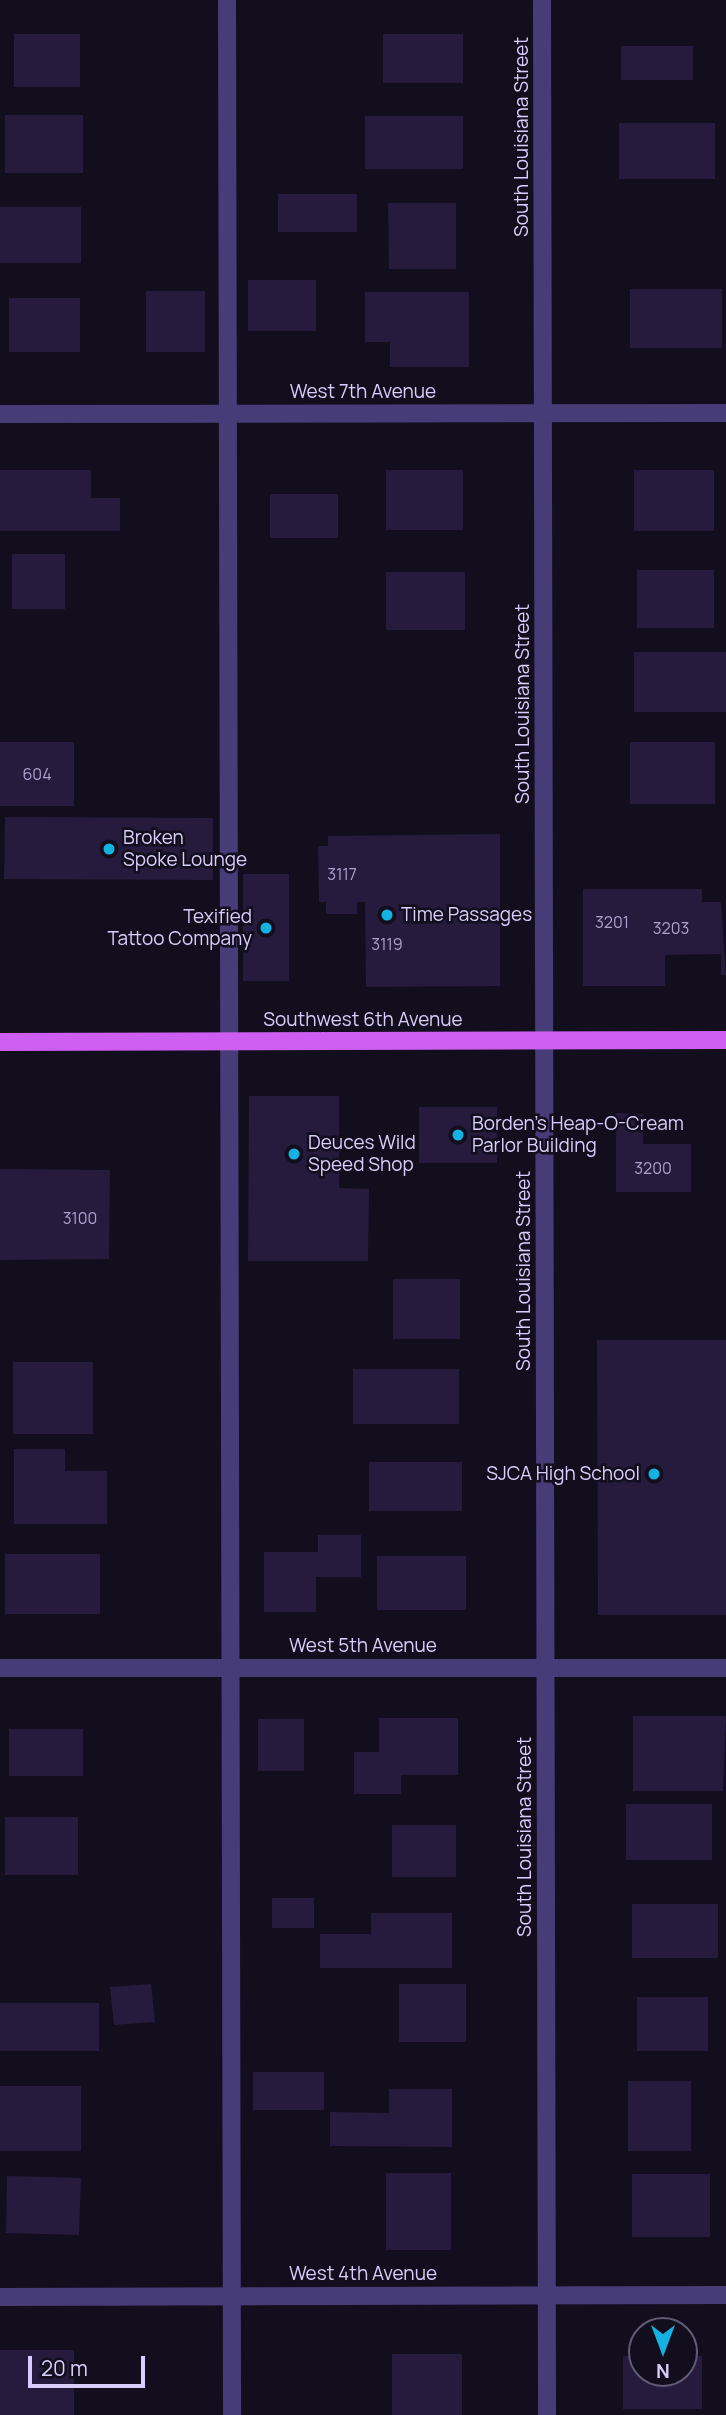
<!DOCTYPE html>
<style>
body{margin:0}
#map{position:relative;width:726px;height:2415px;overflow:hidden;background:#120e1d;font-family:Manrope,sans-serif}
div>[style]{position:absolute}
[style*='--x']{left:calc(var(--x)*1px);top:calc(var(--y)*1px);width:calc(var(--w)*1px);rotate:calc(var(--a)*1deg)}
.building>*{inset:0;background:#261b3d}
.service>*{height:18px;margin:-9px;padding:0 9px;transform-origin:9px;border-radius:9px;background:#463c78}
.minor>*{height:18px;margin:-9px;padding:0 9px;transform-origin:9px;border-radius:9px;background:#463c78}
.primary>*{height:18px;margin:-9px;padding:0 9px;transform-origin:9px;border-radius:9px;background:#ce5ef2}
.dots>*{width:19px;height:19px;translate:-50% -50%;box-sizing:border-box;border:4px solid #120e1d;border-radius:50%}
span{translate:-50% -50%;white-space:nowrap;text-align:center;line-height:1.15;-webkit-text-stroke:5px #120e1d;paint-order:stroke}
.number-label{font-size:16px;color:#aca1cc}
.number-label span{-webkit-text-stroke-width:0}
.street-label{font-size:19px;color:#d9cefb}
.poi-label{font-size:19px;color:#d9cefb}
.left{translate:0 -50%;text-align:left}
.right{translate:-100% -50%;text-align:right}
.north{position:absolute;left:628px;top:2317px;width:70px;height:70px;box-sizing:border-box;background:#120e1d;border:2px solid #625b76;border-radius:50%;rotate:180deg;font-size:19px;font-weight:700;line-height:28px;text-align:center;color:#d9cefb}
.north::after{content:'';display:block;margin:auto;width:24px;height:32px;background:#13b2e2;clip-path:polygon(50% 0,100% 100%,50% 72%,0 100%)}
.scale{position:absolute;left:28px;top:2356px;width:117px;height:32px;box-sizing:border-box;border:4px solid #d9cefb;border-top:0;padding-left:9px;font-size:21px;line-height:24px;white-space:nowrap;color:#d9cefb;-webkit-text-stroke:5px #120e1d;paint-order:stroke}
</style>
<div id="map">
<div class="building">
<i style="clip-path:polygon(14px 34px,80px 34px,80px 87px,14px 87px)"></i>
<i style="clip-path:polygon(383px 34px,463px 34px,463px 83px,383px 83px)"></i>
<i style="clip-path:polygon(621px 46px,693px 46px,693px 80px,621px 80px)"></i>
<i style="clip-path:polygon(5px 115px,83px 115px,83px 173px,5px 173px)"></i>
<i style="clip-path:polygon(365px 116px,463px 116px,463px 169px,365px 169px)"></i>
<i style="clip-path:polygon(619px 123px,715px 123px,715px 179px,619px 179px)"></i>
<i style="clip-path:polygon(278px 194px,357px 194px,357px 232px,278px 232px)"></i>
<i style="clip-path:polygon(388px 203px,456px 203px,456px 269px,389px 269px)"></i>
<i style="clip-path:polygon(0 207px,81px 207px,81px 263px,0 263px)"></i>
<i style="clip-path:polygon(248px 280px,316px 280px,316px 331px,248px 331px)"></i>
<i style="clip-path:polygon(630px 289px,722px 289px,722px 348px,630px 348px)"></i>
<i style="clip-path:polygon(146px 291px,205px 291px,205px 352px,146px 352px)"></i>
<i style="clip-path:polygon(365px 292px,469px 292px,469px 367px,390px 367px,390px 342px,365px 342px)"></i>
<i style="clip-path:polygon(9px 298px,80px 298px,80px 352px,9px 352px)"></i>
<i style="clip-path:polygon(0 470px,91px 470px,91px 498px,120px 498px,120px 531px,0 531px)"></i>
<i style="clip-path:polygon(386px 470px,463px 470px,463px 530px,386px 530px)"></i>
<i style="clip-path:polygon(634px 470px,714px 470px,714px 531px,634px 531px)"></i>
<i style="clip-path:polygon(270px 494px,338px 494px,338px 538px,270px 538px)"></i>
<i style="clip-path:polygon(12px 554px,65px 554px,65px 609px,12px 609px)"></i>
<i style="clip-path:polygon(637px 570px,714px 570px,714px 628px,637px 628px)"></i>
<i style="clip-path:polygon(386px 572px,465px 572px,465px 630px,386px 630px)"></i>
<i style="clip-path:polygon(634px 652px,726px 652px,726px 712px,634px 712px)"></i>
<i style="clip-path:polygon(0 742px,74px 742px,74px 806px,0 806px)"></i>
<i style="clip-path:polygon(630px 742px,715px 742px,715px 804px,630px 804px)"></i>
<i style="clip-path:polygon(5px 817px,213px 818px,213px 880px,4px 879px)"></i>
<i style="clip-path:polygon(500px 834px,500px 986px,366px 987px,365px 902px,357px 902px,357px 914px,326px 914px,326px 902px,319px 902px,318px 846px,328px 846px,328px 836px)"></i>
<i style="clip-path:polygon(243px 874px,289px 874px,289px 981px,243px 981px)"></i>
<i style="clip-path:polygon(583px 889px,702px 889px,702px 902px,721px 902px,726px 975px,721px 975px,721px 954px,665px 955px,665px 986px,583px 986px)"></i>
<i style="clip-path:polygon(249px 1096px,339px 1096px,339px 1188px,369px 1189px,368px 1261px,248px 1261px)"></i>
<i style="clip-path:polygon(419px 1107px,497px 1107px,497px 1163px,419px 1163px)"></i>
<i style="clip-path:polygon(616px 1113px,643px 1114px,643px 1144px,691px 1144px,691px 1192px,616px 1192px)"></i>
<i style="clip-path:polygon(0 1169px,110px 1170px,109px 1259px,0 1260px)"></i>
<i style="clip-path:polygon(393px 1279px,460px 1279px,460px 1339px,393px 1339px)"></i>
<i style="clip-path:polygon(597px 1340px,726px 1340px,726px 1615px,598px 1615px)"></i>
<i style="clip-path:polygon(13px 1362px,93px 1362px,93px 1434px,13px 1434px)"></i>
<i style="clip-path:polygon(353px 1369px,459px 1369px,459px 1424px,353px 1424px)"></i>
<i style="clip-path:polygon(14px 1449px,65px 1449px,65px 1471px,107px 1471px,107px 1524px,14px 1524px)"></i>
<i style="clip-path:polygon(369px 1462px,462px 1462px,462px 1511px,369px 1511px)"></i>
<i style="clip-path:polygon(318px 1535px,361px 1535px,361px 1577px,316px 1577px,316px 1612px,264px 1612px,264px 1552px,318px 1552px)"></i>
<i style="clip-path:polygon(5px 1554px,100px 1554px,100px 1614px,5px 1614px)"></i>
<i style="clip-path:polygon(377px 1556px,466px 1556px,466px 1610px,377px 1610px)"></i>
<i style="clip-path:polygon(633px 1716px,726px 1716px,723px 1791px,633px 1791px)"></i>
<i style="clip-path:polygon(379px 1718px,458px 1718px,458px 1775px,401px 1775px,401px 1794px,354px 1794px,354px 1752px,379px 1752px)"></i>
<i style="clip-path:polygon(258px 1719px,304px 1719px,304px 1771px,258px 1771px)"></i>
<i style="clip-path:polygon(9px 1729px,83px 1729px,83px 1776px,9px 1776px)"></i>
<i style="clip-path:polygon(626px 1804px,712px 1804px,712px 1860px,626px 1860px)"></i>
<i style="clip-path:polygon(5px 1817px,78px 1817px,78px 1875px,5px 1875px)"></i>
<i style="clip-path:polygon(392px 1825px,456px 1825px,456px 1877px,392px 1877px)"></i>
<i style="clip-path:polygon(272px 1898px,314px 1898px,314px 1928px,272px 1928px)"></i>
<i style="clip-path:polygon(632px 1904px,718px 1904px,718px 1958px,632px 1958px)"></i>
<i style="clip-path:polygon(371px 1913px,452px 1913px,452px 1968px,320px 1968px,320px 1934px,371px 1934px)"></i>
<i style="clip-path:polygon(151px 1984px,155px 2022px,114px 2025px,110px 1987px)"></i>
<i style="clip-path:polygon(399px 1984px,466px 1984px,466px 2042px,399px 2042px)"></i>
<i style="clip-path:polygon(637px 1997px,708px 1997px,708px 2051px,637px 2051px)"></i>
<i style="clip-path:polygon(0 2003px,99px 2003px,99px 2051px,0 2051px)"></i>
<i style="clip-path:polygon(253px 2072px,324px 2072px,324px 2110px,253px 2110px)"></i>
<i style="clip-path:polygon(628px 2081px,691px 2081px,691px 2151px,628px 2151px)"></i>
<i style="clip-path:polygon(0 2086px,81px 2086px,81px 2151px,0 2151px)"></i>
<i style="clip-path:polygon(389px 2089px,452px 2089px,452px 2147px,330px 2146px,330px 2112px,389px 2113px)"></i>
<i style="clip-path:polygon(386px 2173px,451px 2173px,451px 2250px,386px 2250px)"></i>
<i style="clip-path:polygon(632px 2174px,710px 2174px,710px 2237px,632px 2237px)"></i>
<i style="clip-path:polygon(7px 2176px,81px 2178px,79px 2235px,6px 2233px)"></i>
<i style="clip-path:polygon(0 2350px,74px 2350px,74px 2415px,0 2415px)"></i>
<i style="clip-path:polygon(392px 2354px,462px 2354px,462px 2415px,392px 2415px)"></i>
<i style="clip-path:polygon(623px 2356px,642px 2356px,642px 2373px,684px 2373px,684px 2356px,702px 2356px,702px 2409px,623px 2409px)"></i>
</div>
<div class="service">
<i style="--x:227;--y:0;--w:2415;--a:89.88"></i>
</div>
<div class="minor">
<i style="--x:542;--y:0;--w:2415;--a:89.88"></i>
<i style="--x:0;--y:414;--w:726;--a:-0.08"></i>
<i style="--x:0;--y:1668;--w:726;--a:0"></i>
<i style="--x:0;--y:2297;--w:726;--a:-0.16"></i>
</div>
<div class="primary">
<i style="--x:0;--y:1042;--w:726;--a:-0.16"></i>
</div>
<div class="dots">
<i style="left:109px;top:849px;background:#13b2e2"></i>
<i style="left:387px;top:915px;background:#13b2e2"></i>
<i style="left:266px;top:928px;background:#13b2e2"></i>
<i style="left:458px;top:1135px;background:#13b2e2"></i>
<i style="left:294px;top:1154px;background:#13b2e2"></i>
<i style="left:654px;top:1474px;background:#13b2e2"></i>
</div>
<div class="number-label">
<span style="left:37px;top:774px">604</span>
<span style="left:342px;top:874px">3117</span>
<span style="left:612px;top:922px">3201</span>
<span style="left:671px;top:928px">3203</span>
<span style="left:387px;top:944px">3119</span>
<span style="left:653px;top:1168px">3200</span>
<span style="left:80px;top:1218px">3100</span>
</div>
<div class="street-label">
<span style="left:522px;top:137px;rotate:-90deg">South Louisiana Street</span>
<span style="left:363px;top:392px">West 7th Avenue</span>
<span style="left:523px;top:704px;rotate:-90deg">South Louisiana Street</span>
<span style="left:363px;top:1020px">Southwest 6th Avenue</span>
<span style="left:524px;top:1271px;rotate:-90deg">South Louisiana Street</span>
<span style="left:363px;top:1646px">West 5th Avenue</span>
<span style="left:525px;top:1837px;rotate:-90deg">South Louisiana Street</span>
<span style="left:363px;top:2274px">West 4th Avenue</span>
</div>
<div class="poi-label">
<span class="left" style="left:123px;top:849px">Broken<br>Spoke Lounge</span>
<span class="left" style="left:401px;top:915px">Time Passages</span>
<span class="right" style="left:252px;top:928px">Texified<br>Tattoo Company</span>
<span class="left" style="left:472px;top:1135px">Borden's Heap-O-Cream<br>Parlor Building</span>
<span class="left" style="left:308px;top:1154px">Deuces Wild<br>Speed Shop</span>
<span class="right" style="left:640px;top:1474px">SJCA High School</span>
</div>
<div class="north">N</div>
<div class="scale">20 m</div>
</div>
